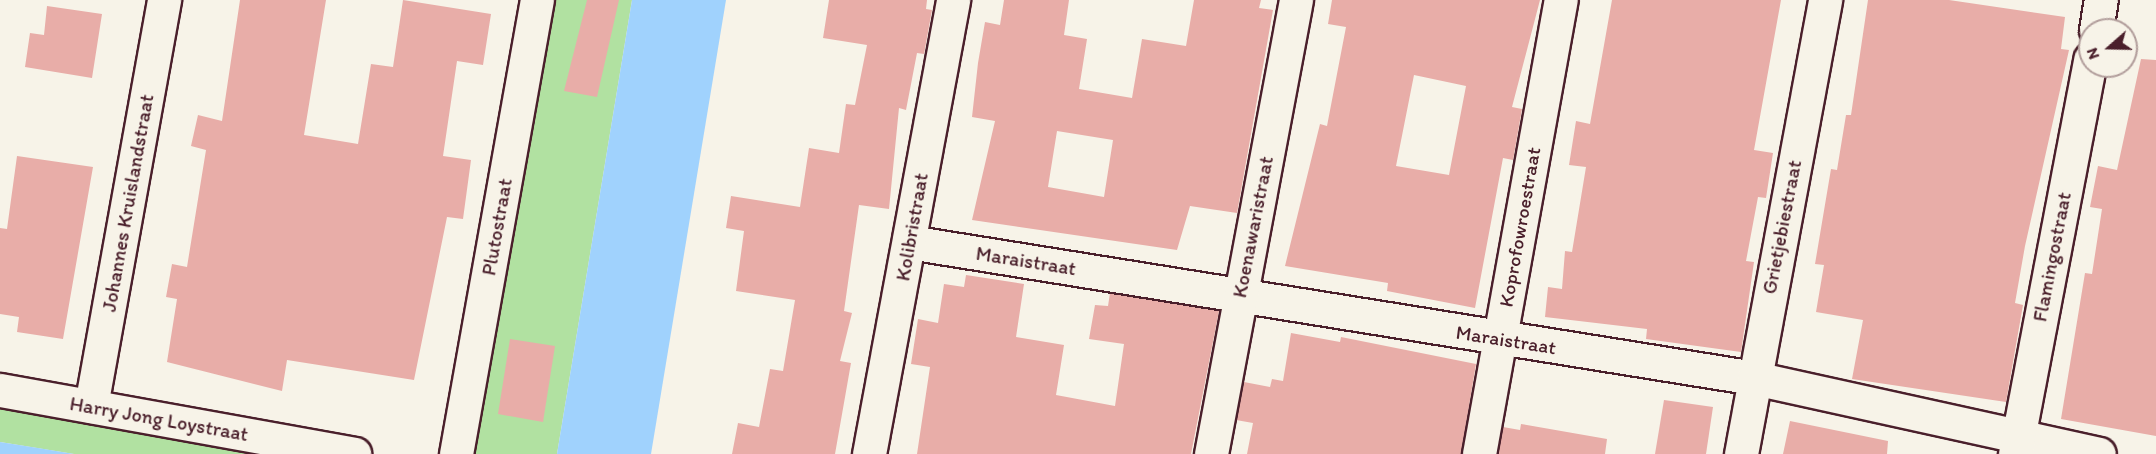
<!DOCTYPE html>
<style>
body{margin:0}
#map{position:relative;width:2156px;height:454px;overflow:hidden;background:#f7f3e8;font-family:Itim,sans-serif}
div>[style]{position:absolute}
[style*='--x']{left:calc(var(--x)*1px);top:calc(var(--y)*1px);width:calc(var(--w)*1px);rotate:calc(var(--a)*1deg)}
.green>*{inset:0;background:#b1e1a1}
.water>*{inset:0;background:#a0d2fd}
.building>*{inset:0;background:#e8ada8}
.roads{filter:drop-shadow(2px 0 #4a1f2b) drop-shadow(-2px 0 #4a1f2b) drop-shadow(0 2px #4a1f2b) drop-shadow(0 -2px #4a1f2b)}
.minor>*{height:33px;margin:-16.5px;padding:0 16.5px;transform-origin:16.5px;border-radius:16.5px;background:#f7f3e8}
.tertiary>*{height:33px;margin:-16.5px;padding:0 16.5px;transform-origin:16.5px;border-radius:16.5px;background:#f7f3e8}
span{translate:-50% -50%;white-space:nowrap;text-align:center;line-height:1.15;-webkit-text-stroke:4.5px #f7f3e8;paint-order:stroke}
.street-label{font-size:20px;color:#4a1f2b}
.north{position:absolute;left:2078px;top:18px;width:60px;height:60px;box-sizing:border-box;background:#f7f3e8;border:2px solid #b29e9c;border-radius:50%;rotate:250deg;font-size:16px;font-weight:700;line-height:24px;text-align:center;color:#4a1f2b}
.north::after{content:'';display:block;margin:auto;width:21px;height:27px;background:#4a1f2b;clip-path:polygon(50% 0,100% 100%,50% 72%,0 100%)}
</style>
<div id="map">
<div class="green">
<i style="clip-path:polygon(556px 0,632px 0,557px 454px,473px 454px)"></i>
<i style="clip-path:polygon(0 407px,267px 454px,74px 454px,0 442px)"></i>
</div>
<div class="water">
<i style="clip-path:polygon(632px 0,726px 0,651px 454px,557px 454px)"></i>
<i style="clip-path:polygon(0 442px,38px 448px,74px 454px,0 454px)"></i>
</div>
<div class="building">
<i style="clip-path:polygon(240px 0,326px 0,304px 135px,358px 144px,371px 64px,393px 67px,403px 0,491px 14px,483px 65px,457px 61px,443px 156px,471px 160px,463px 219px,447px 217px,414px 380px,287px 360px,282px 391px,167px 362px,177px 299px,166px 297px,172px 264px,187px 267px,206px 150px,191px 146px,198px 115px,222px 121px)"></i>
<i style="clip-path:polygon(587px 0,619px 0,597px 97px,564px 91px)"></i>
<i style="clip-path:polygon(829px 0,927px 0,926px 9px,932px 10px,924px 54px,917px 53px,906px 110px,899px 108px,889px 209px,859px 205px,844px 311px,852px 313px,840px 361px,851px 363px,835px 454px,732px 454px,738px 423px,759px 427px,770px 369px,783px 371px,795px 300px,736px 291px,744px 231px,726px 228px,731px 196px,800px 207px,809px 148px,839px 153px,846px 104px,855px 105px,867px 45px,823px 38px)"></i>
<i style="clip-path:polygon(evenodd,1004px 0,1069px 0,1064px 35px,1087px 39px,1079px 89px,1132px 98px,1142px 39px,1186px 46px,1194px 0,1261px 0,1259px 8px,1273px 10px,1237px 213px,1190px 206px,1177px 250px,972px 220px,995px 121px,972px 117px,978px 63px,985px 22px,1000px 25px,1004px 0,1057px 131px,1113px 140px,1104px 197px,1048px 187px,1057px 131px)"></i>
<i style="clip-path:polygon(evenodd,1332px 0,1540px 0,1512px 107px,1522px 109px,1513px 160px,1503px 158px,1475px 308px,1387px 291px,1388px 283px,1285px 266px,1320px 124px,1327px 126px,1346px 27px,1328px 24px,1332px 0,1414px 75px,1466px 86px,1449px 175px,1396px 166px,1414px 75px)"></i>
<i style="clip-path:polygon(1612px 0,1781px 0,1754px 150px,1773px 153px,1766px 198px,1758px 197px,1746px 261px,1754px 262px,1741px 352px,1646px 339px,1647px 329px,1545px 317px,1548px 287px,1562px 289px,1565px 251px,1572px 252px,1586px 167px,1569px 165px,1576px 121px,1590px 124px)"></i>
<i style="clip-path:polygon(1868px 0,1949px 0,2065px 17px,2061px 49px,2069px 50px,2025px 246px,2015px 303px,2023px 305px,2006px 402px,1852px 379px,1863px 320px,1816px 312px,1824px 265px,1815px 264px,1831px 169px,1837px 170px,1846px 115px,1851px 115px)"></i>
<i style="clip-path:polygon(47px 6px,102px 14px,92px 78px,25px 67px,30px 33px,44px 35px)"></i>
<i style="clip-path:polygon(2141px 59px,2156px 60px,2156px 436px,2061px 419px,2085px 273px,2092px 274px,2102px 209px,2090px 207px,2098px 166px,2117px 170px)"></i>
<i style="clip-path:polygon(17px 156px,93px 167px,63px 339px,17px 332px,19px 317px,0 314px,0 228px,7px 229px)"></i>
<i style="clip-path:polygon(966px 275px,1024px 284px,1016px 337px,1064px 345px,1056px 395px,1115px 406px,1124px 344px,1089px 339px,1095px 305px,1108px 306px,1110px 293px,1219px 311px,1191px 454px,917px 454px,930px 367px,911px 364px,918px 319px,938px 323px,944px 284px,964px 287px)"></i>
<i style="clip-path:polygon(1291px 333px,1340px 342px,1341px 337px,1476px 364px,1461px 454px,1247px 454px,1253px 423px,1236px 420px,1244px 382px,1270px 387px,1272px 379px,1283px 381px)"></i>
<i style="clip-path:polygon(510px 339px,555px 346px,543px 422px,498px 414px)"></i>
<i style="clip-path:polygon(1664px 400px,1713px 407px,1706px 454px,1655px 454px)"></i>
<i style="clip-path:polygon(1790px 421px,1888px 441px,1887px 454px,1783px 454px)"></i>
<i style="clip-path:polygon(1521px 424px,1607px 439px,1605px 454px,1498px 454px,1503px 427px,1520px 430px)"></i>
</div>
<div class="roads">
<div class="minor">
<i style="--x:2096;--y:30;--w:30;--a:-81"></i>
<i style="--x:909;--y:242;--w:856;--a:9.14"></i>
<i style="--x:1754;--y:378;--w:353;--a:12.4"></i>
<i style="--x:0;--y:390;--w:360;--a:10.2"></i>
<i style="--x:91;--y:406;--w:413;--a:-79.8"></i>
<i style="--x:869;--y:454;--w:462;--a:-79.5"></i>
<i style="--x:1211;--y:454;--w:462;--a:-79.4"></i>
<i style="--x:1479;--y:454;--w:461;--a:-79.8"></i>
<i style="--x:1741;--y:454;--w:462;--a:-79.5"></i>
<i style="--x:2015;--y:454;--w:402;--a:-79.2"></i>
</div>
<div class="tertiary">
<i style="--x:456;--y:454;--w:461;--a:-79.9"></i>
</div>
</div>
<div class="street-label">
<span style="left:128px;top:203px;rotate:-80deg">Johannes Kruislandstraat</span>
<span style="left:497px;top:227px;rotate:-80deg">Plutostraat</span>
<span style="left:912px;top:227px;rotate:-80deg">Kolibristraat</span>
<span style="left:1253px;top:227px;rotate:-79deg">Koenawaristraat</span>
<span style="left:1520px;top:227px;rotate:-80deg">Koprofowroestraat</span>
<span style="left:1782px;top:227px;rotate:-79deg">Grietjebiestraat</span>
<span style="left:2052px;top:257px;rotate:-79deg">Flamingostraat</span>
<span style="left:1026px;top:261px;rotate:9deg">Maraistraat</span>
<span style="left:1506px;top:340px;rotate:9deg">Maraistraat</span>
<span style="left:159px;top:419px;rotate:10deg">Harry Jong Loystraat</span>
</div>
<div class="north">N</div>
</div>
